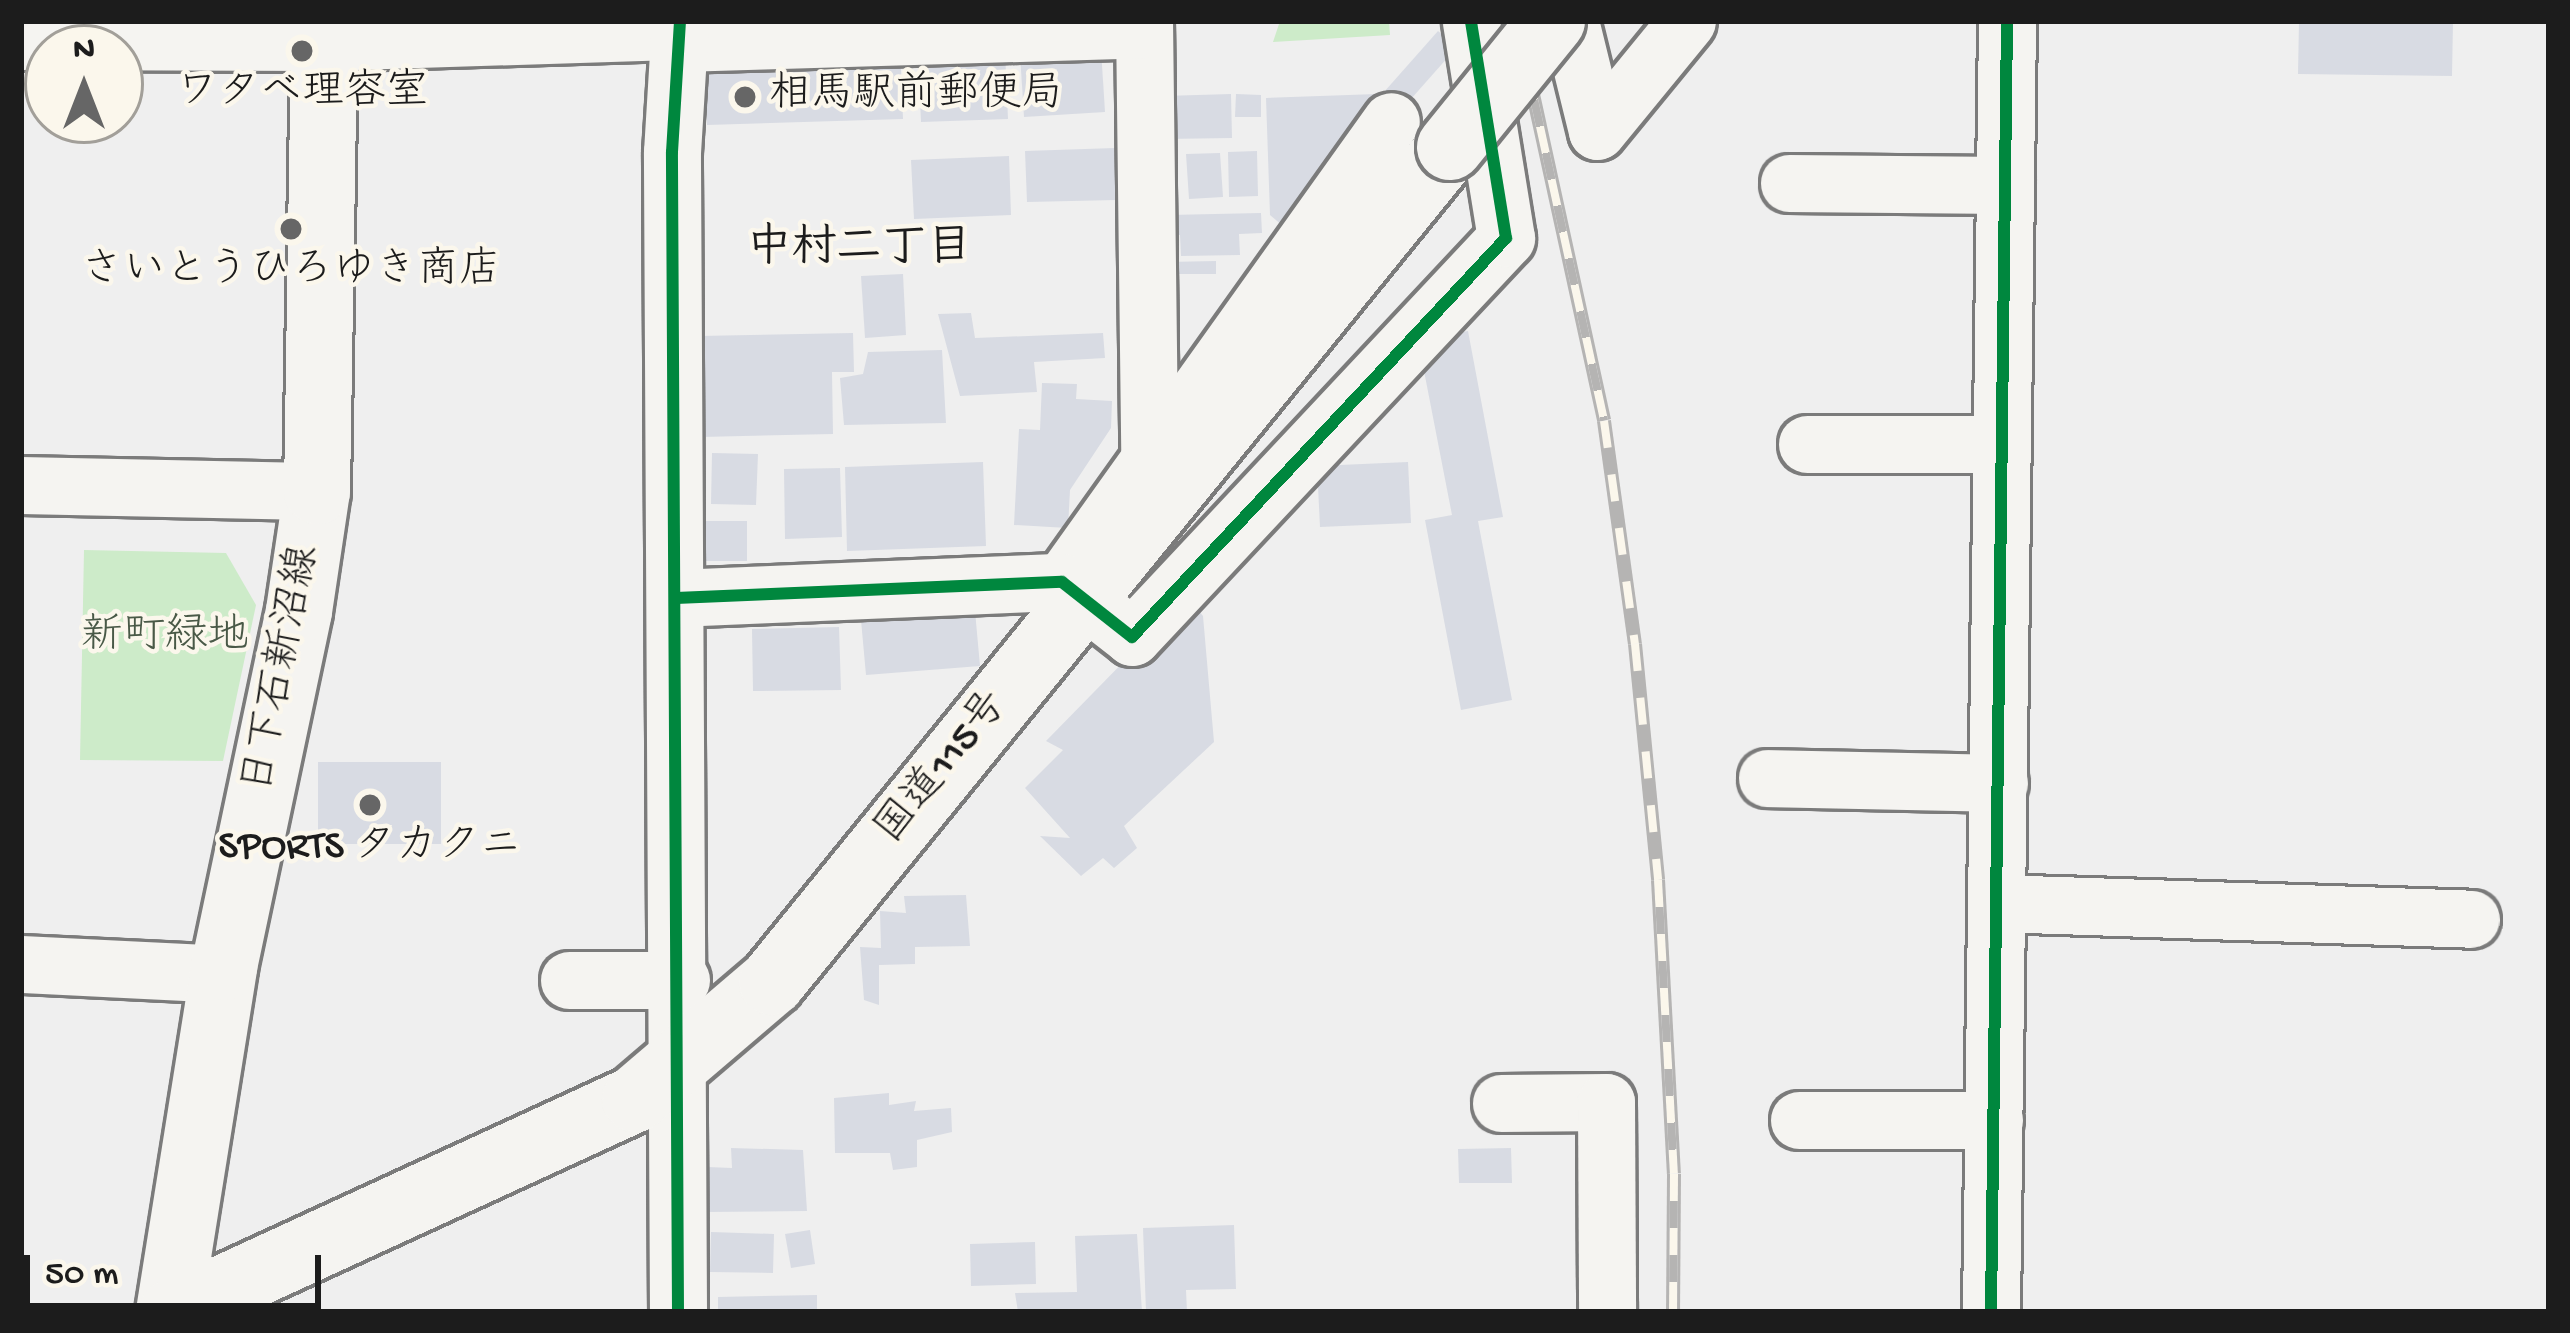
<!DOCTYPE html>
<meta charset="utf-8">
<style>
body{margin:0}
#map{position:relative;width:2570px;height:1333px;overflow:hidden;background:#efefef;font-family:"Gochi Hand","Klee One",sans-serif}
div>[style]{position:absolute}
[style*='--x']{left:calc(var(--x)*1px);top:calc(var(--y)*1px);width:calc(var(--w)*1px);rotate:calc(var(--a)*1deg)}
.green>*{inset:0;background:#cdebc9}
.building>*{inset:0;background:#d8dbe3}
.roads{filter:drop-shadow(3px 0 #7b7b7b) drop-shadow(-3px 0 #7b7b7b) drop-shadow(0 3px #7b7b7b) drop-shadow(0 -3px #7b7b7b)}
.minor>*{height:57px;margin:-28.5px;padding:0 28.5px;transform-origin:28.5px;border-radius:28.5px;background:#f5f4f1}
.major>*{height:66px;margin:-33px;padding:0 33px;transform-origin:33px;border-radius:33px;background:#f5f4f1}
.highway>*{height:66px;margin:-33px;padding:0 33px;transform-origin:33px;border-radius:33px;background:#f5f4f1}
.rail>*{height:14px;margin-top:-7px;transform-origin:0;background:repeating-linear-gradient(90deg,#fbf7ec 0 27px,#b5b4b3 0 54px);box-sizing:border-box;border-block:3px solid #b5b4b3}
.bridges{filter:drop-shadow(3px 0 #7b7b7b) drop-shadow(-3px 0 #7b7b7b) drop-shadow(0 3px #7b7b7b) drop-shadow(0 -3px #7b7b7b)}
.highway-bridge>*{height:66px;margin:-33px;padding:0 33px;transform-origin:33px;border-radius:33px;background:#f5f4f1}
.cycleway>*{height:12px;margin:-6px;padding:0 6px;transform-origin:6px;border-radius:6px;background:#00873e}
.dots>*{width:33px;height:33px;translate:-50% -50%;box-sizing:border-box;border:6px solid #fbf7ec;border-radius:50%}
span{translate:-50% -50%;white-space:nowrap;text-align:center;line-height:1.15;-webkit-text-stroke:9px #fbf7ec;paint-order:stroke}
.poi-label{font-size:42px;color:#1c1c1c}
.left{translate:0 -50%;text-align:left}
.park-label{font-size:42px;color:#495947}
.street-label{font-size:42px;color:#1c1c1c}
.neighbourhood-label{font-size:45px;color:#1c1c1c;font-weight:700}
.frame{position:absolute;inset:0;border:24px solid #1c1c1c;pointer-events:none}
.north{position:absolute;left:24px;top:24px;width:120px;height:120px;box-sizing:border-box;background:#fbf7ec;border:3px solid #a29f99;border-radius:50%;rotate:0deg;font-size:33px;font-weight:700;line-height:48px;text-align:center;color:#1c1c1c}
.north::after{content:'';display:block;margin:auto;width:42px;height:54px;background:#666;clip-path:polygon(50% 0,100% 100%,50% 72%,0 100%)}
.scale{position:absolute;left:24px;top:1255px;width:297px;height:54px;box-sizing:border-box;border:6px solid #1c1c1c;border-top:0;padding-left:15px;font-size:36px;line-height:42px;white-space:nowrap;color:#1c1c1c;-webkit-text-stroke:9px #fbf7ec;paint-order:stroke}
</style>
<div id="map">
<div class="green">
<i style="clip-path:polygon(1280px 21px,1389px 21px,1390px 35px,1273px 42px)"></i>
<i style="clip-path:polygon(84px 550px,226px 553px,256px 605px,223px 761px,80px 760px)"></i>
</div>
<div class="building">
<i style="clip-path:polygon(2299px 21px,2453px 21px,2452px 76px,2298px 74px)"></i>
<i style="clip-path:polygon(1438px 31px,1457px 47px,1403px 108px,1384px 92px)"></i>
<i style="clip-path:polygon(900px 47px,903px 119px,707px 125px,705px 72px,785px 70px,784px 50px)"></i>
<i style="clip-path:polygon(1101px 49px,1105px 112px,1024px 117px,1020px 54px)"></i>
<i style="clip-path:polygon(1005px 51px,1008px 119px,921px 122px,918px 55px)"></i>
<i style="clip-path:polygon(1231px 94px,1232px 138px,1165px 139px,1164px 96px)"></i>
<i style="clip-path:polygon(1236px 94px,1261px 95px,1261px 117px,1235px 117px)"></i>
<i style="clip-path:polygon(1377px 94px,1382px 102px,1283px 226px,1270px 215px,1266px 98px)"></i>
<i style="clip-path:polygon(1115px 148px,1116px 200px,1027px 202px,1025px 151px)"></i>
<i style="clip-path:polygon(1257px 151px,1258px 196px,1229px 197px,1228px 152px)"></i>
<i style="clip-path:polygon(1220px 153px,1223px 197px,1189px 199px,1186px 154px)"></i>
<i style="clip-path:polygon(1009px 156px,1011px 215px,914px 219px,911px 160px)"></i>
<i style="clip-path:polygon(1261px 213px,1262px 233px,1239px 234px,1240px 255px,1181px 256px,1180px 235px,1169px 235px,1169px 215px)"></i>
<i style="clip-path:polygon(1216px 261px,1216px 274px,1167px 274px,1167px 262px)"></i>
<i style="clip-path:polygon(903px 274px,906px 335px,865px 338px,861px 276px)"></i>
<i style="clip-path:polygon(971px 313px,975px 338px,1103px 333px,1105px 358px,1034px 362px,1037px 392px,960px 396px,938px 314px)"></i>
<i style="clip-path:polygon(1468px 331px,1503px 517px,1478px 521px,1512px 700px,1461px 710px,1425px 520px,1452px 515px,1418px 340px)"></i>
<i style="clip-path:polygon(853px 333px,854px 372px,832px 372px,833px 434px,701px 437px,699px 336px)"></i>
<i style="clip-path:polygon(942px 350px,946px 423px,844px 425px,840px 378px,863px 374px,868px 352px)"></i>
<i style="clip-path:polygon(1042px 383px,1077px 384px,1076px 399px,1112px 401px,1111px 428px,1070px 490px,1068px 528px,1014px 525px,1019px 429px,1040px 430px)"></i>
<i style="clip-path:polygon(712px 453px,758px 454px,756px 505px,711px 504px)"></i>
<i style="clip-path:polygon(983px 462px,986px 546px,847px 551px,845px 467px)"></i>
<i style="clip-path:polygon(1408px 462px,1411px 523px,1320px 527px,1317px 466px)"></i>
<i style="clip-path:polygon(840px 468px,842px 537px,785px 539px,784px 469px)"></i>
<i style="clip-path:polygon(702px 521px,747px 521px,747px 561px,702px 561px)"></i>
<i style="clip-path:polygon(1187px 597px,1203px 616px,1214px 742px,1124px 826px,1137px 848px,1114px 868px,1103px 858px,1081px 876px,1040px 836px,1070px 838px,1025px 788px,1063px 750px,1046px 741px)"></i>
<i style="clip-path:polygon(974px 600px,980px 666px,866px 675px,860px 609px)"></i>
<i style="clip-path:polygon(839px 627px,841px 690px,753px 691px,752px 629px)"></i>
<i style="clip-path:polygon(318px 762px,441px 762px,441px 844px,318px 844px)"></i>
<i style="clip-path:polygon(966px 895px,970px 946px,915px 947px,915px 964px,879px 965px,879px 1005px,864px 1000px,860px 947px,881px 948px,880px 911px,906px 913px,904px 896px)"></i>
<i style="clip-path:polygon(889px 1093px,889px 1105px,916px 1101px,914px 1111px,951px 1108px,952px 1132px,917px 1140px,917px 1167px,893px 1170px,890px 1153px,835px 1153px,834px 1098px)"></i>
<i style="clip-path:polygon(731px 1148px,803px 1150px,807px 1211px,705px 1212px,707px 1167px,732px 1168px)"></i>
<i style="clip-path:polygon(1511px 1148px,1512px 1183px,1459px 1183px,1458px 1149px)"></i>
<i style="clip-path:polygon(1234px 1225px,1236px 1289px,1186px 1290px,1187px 1312px,1146px 1312px,1143px 1228px)"></i>
<i style="clip-path:polygon(810px 1230px,815px 1264px,791px 1268px,785px 1234px)"></i>
<i style="clip-path:polygon(711px 1232px,774px 1234px,773px 1273px,710px 1272px)"></i>
<i style="clip-path:polygon(1137px 1234px,1142px 1312px,1018px 1312px,1015px 1293px,1077px 1292px,1075px 1236px)"></i>
<i style="clip-path:polygon(1035px 1242px,1036px 1284px,971px 1286px,970px 1244px)"></i>
<i style="clip-path:polygon(817px 1295px,817px 1312px,718px 1312px,718px 1297px)"></i>
</div>
<div class="roads">
<div class="minor">
<i style="--x:1144;--y:21;--w:435;--a:89.3"></i>
<i style="--x:1570;--y:21;--w:113;--a:76.2"></i>
<i style="--x:1597;--y:131;--w:142;--a:-50.7"></i>
<i style="--x:21;--y:41;--w:303;--a:0.2"></i>
<i style="--x:324;--y:42;--w:356;--a:-1.8"></i>
<i style="--x:680;--y:43;--w:464;--a:-1.7"></i>
<i style="--x:1789;--y:183;--w:216;--a:0.5"></i>
<i style="--x:1807;--y:444;--w:195;--a:0"></i>
<i style="--x:21;--y:485;--w:296;--a:1.2"></i>
<i style="--x:1062;--y:582;--w:566;--a:-54.49"></i>
<i style="--x:676;--y:598;--w:386;--a:-2.4"></i>
<i style="--x:1062;--y:582;--w:14;--a:36"></i>
<i style="--x:1103;--y:614;--w:37;--a:38"></i>
<i style="--x:1132;--y:637;--w:547;--a:-46.85"></i>
<i style="--x:1506;--y:238;--w:220;--a:-99.2"></i>
<i style="--x:1767;--y:778;--w:232;--a:1.2"></i>
<i style="--x:1997;--y:903;--w:474;--a:1.9"></i>
<i style="--x:21;--y:964;--w:202;--a:2.8"></i>
<i style="--x:569;--y:980;--w:112;--a:0"></i>
<i style="--x:1501;--y:1103;--w:105;--a:-0.5"></i>
<i style="--x:1606;--y:1102;--w:210;--a:89.7"></i>
<i style="--x:1799;--y:1120;--w:195;--a:0"></i>
<i style="--x:678;--y:1312;--w:1160;--a:-90.3"></i>
<i style="--x:672;--y:152;--w:131;--a:-86.5"></i>
<i style="--x:1991;--y:1312;--w:1291;--a:-89.29"></i>
</div>
<div class="major">
<i style="--x:169;--y:1312;--w:349;--a:-80.9"></i>
<i style="--x:224;--y:967;--w:364;--a:-78.1"></i>
<i style="--x:299;--y:611;--w:121;--a:-81.5"></i>
<i style="--x:317;--y:491;--w:470;--a:-89.1"></i>
</div>
<div class="highway">
<i style="--x:172;--y:1312;--w:510;--a:-24.7"></i>
<i style="--x:635;--y:1099;--w:180;--a:-40.5"></i>
<i style="--x:772;--y:982;--w:1076;--a:-50.92"></i>
</div>
</div>
<div class="rail">
<i style="--x:1517;--y:21;--w:409;--a:77.7"></i>
<i style="--x:1604;--y:421;--w:225;--a:82.1"></i>
<i style="--x:1635;--y:644;--w:237;--a:84.4"></i>
<i style="--x:1658;--y:880;--w:294;--a:86.9"></i>
<i style="--x:1674;--y:1174;--w:138;--a:90.4"></i>
</div>
<div class="bridges">
<div class="highway-bridge">
<i style="--x:1450;--y:147;--w:162;--a:-51"></i>
</div>
</div>
<div class="cycleway">
<i style="--x:676;--y:598;--w:386;--a:-2.4"></i>
<i style="--x:1062;--y:582;--w:89;--a:38.2"></i>
<i style="--x:1132;--y:637;--w:547;--a:-46.85"></i>
<i style="--x:1506;--y:238;--w:220;--a:-99.2"></i>
<i style="--x:678;--y:1312;--w:1160;--a:-90.3"></i>
<i style="--x:672;--y:152;--w:131;--a:-86.5"></i>
<i style="--x:1991;--y:1312;--w:1291;--a:-89.29"></i>
</div>
<div class="dots">
<i style="left:302px;top:51px;background:#666"></i>
<i style="left:745px;top:97px;background:#666"></i>
<i style="left:291px;top:229px;background:#666"></i>
<i style="left:370px;top:805px;background:#666"></i>
</div>
<div class="poi-label">
<span style="left:302px;top:95px">ワタベ理容室</span>
<span class="left" style="left:769px;top:97px">相馬駅前郵便局</span>
<span style="left:291px;top:273px">さいとうひろゆき商店</span>
<span style="left:370px;top:849px">SPORTS タカクニ</span>
</div>
<div class="park-label">
<span style="left:165px;top:639px">新町緑地</span>
</div>
<div class="street-label">
<span style="left:284px;top:670px;rotate:-79deg">日下石新沼線</span>
<span style="left:944px;top:769px;rotate:-51deg">国道115号</span>
</div>
<div class="neighbourhood-label">
<span style="left:859px;top:251px">中村二丁目</span>
</div>
<div class="frame"></div>
<div class="north">N</div>
<div class="scale">50 m</div>
</div>
